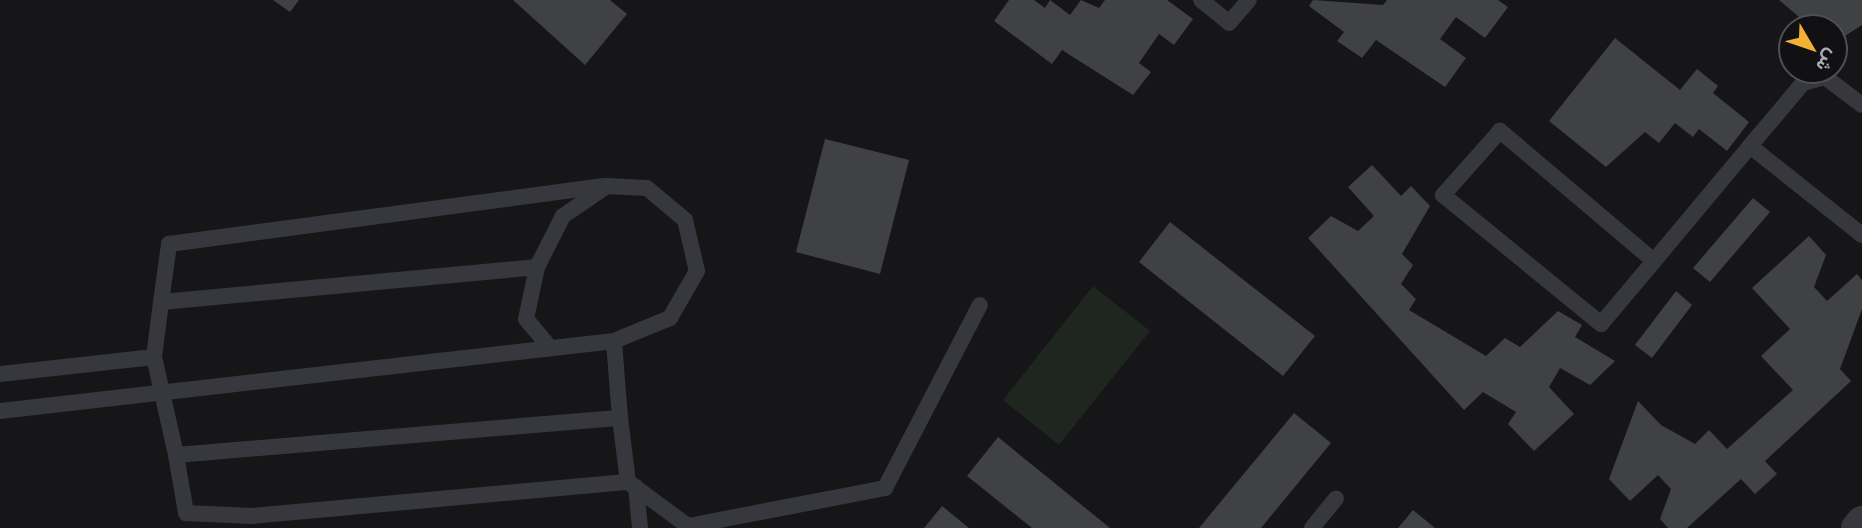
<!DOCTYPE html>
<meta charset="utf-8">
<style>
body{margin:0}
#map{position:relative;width:1862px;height:528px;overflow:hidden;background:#161618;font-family:Manrope,Vazirmatn,sans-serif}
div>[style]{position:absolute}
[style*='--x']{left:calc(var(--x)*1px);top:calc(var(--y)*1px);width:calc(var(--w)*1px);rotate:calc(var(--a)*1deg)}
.green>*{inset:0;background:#1e261f}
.building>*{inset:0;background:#404145}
.service>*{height:16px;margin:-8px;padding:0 8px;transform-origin:8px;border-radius:8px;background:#37383d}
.minor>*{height:32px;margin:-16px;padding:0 16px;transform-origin:16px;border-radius:16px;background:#37383d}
span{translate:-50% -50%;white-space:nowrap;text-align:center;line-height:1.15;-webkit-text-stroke:6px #111113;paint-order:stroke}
.north{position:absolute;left:1778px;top:14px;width:70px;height:70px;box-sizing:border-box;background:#111113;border:2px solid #4d4f55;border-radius:50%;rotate:129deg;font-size:19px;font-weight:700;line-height:28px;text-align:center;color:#a8adb8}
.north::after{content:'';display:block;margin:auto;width:24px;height:32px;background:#f2b134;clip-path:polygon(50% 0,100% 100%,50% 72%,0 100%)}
</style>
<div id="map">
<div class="green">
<i style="clip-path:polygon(1093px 286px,1150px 331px,1059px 445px,1003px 400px)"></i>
</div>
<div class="building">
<i style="clip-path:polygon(273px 0,299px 0,290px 12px)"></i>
<i style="clip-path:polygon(513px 0,610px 0,627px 14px,585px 65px)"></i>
<i style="clip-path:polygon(1009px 0,1034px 0,1045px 8px,1050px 0,1070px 15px,1081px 0,1099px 8px,1105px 0,1167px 0,1193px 19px,1174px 45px,1159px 34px,1139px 63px,1151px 72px,1133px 95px,1062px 50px,1052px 64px,994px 21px)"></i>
<i style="clip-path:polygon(1313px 0,1383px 5px,1387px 0,1498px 0,1508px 7px,1485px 38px,1456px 17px,1440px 39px,1466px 58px,1445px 87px,1376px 40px,1362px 58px,1337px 41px,1344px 32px,1309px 6px)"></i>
<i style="clip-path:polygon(1779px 0,1862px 0,1862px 25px,1834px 43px,1834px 28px,1812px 28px)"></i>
<i style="clip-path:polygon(1615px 38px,1680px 90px,1697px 69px,1718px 86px,1713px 93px,1749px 122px,1727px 151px,1699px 129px,1693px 137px,1675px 123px,1659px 143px,1645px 132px,1606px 167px,1549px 121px)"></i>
<i style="clip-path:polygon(825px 139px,909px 160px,880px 274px,796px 252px)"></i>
<i style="clip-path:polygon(1372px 165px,1401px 196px,1411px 186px,1430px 206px,1402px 254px,1413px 265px,1401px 284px,1416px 299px,1409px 310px,1486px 356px,1505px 338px,1520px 347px,1558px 311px,1582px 325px,1575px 337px,1615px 361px,1590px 385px,1560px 368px,1549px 387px,1574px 414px,1534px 451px,1508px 424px,1516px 412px,1483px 392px,1464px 410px,1308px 238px,1331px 216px,1358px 231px,1374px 216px,1348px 187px)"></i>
<i style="clip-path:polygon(1753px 198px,1770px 212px,1710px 282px,1693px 268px)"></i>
<i style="clip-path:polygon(1170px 222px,1315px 336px,1283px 376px,1139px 262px)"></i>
<i style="clip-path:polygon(1809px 236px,1826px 255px,1814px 287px,1827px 301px,1857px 274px,1862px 280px,1862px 309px,1840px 369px,1851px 381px,1765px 461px,1777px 474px,1755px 494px,1741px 479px,1687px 528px,1668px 528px,1660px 519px,1671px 489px,1658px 475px,1630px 501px,1609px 479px,1638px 401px,1661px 425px,1695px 444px,1709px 430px,1727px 449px,1793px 390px,1761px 356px,1790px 329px,1752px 288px)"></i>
<i style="clip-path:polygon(1676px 291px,1692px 305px,1652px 358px,1635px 345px)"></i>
<i style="clip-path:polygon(1294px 413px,1331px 443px,1261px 528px,1199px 528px)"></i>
<i style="clip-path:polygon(998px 437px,1110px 528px,1032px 528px,967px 476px)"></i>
<i style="clip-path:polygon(942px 506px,969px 528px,924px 528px)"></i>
<i style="clip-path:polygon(1413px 510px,1435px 528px,1398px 528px)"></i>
</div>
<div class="service">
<i style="--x:1201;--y:0;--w:36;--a:39"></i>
<i style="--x:1229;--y:23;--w:30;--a:-49"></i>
<i style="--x:1750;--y:146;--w:82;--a:-49.9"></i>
<i style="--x:1803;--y:83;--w:23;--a:-15"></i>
<i style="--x:1825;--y:77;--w:46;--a:37.1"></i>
<i style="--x:1654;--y:261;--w:202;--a:-139.8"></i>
<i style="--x:1500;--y:131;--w:86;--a:131.7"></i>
<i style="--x:1443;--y:195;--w:204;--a:39.2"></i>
<i style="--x:1601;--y:324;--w:82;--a:-49.9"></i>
<i style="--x:1654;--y:261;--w:150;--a:-50.1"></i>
<i style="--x:1750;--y:146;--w:143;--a:38.5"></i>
<i style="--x:537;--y:267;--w:53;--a:101.9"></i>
<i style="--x:526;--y:319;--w:38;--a:50"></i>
<i style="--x:161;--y:302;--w:59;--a:-82.1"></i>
<i style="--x:169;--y:244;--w:439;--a:-7.6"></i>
<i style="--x:154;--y:357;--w:100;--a:77.3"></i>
<i style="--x:176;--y:455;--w:446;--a:-4.8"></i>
<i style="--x:620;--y:418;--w:77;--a:-94.5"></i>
<i style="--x:0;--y:374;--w:155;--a:-6.3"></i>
<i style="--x:154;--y:357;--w:55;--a:-82.7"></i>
<i style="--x:161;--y:302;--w:378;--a:-5.3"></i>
<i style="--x:537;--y:267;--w:57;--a:-63"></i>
<i style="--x:563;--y:216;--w:53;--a:-34.3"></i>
<i style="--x:607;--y:186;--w:40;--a:2.9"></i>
<i style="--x:647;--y:188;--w:50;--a:40.1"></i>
<i style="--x:685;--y:220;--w:52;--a:76.8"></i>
<i style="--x:697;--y:271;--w:54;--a:119.9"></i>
<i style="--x:670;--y:318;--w:61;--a:157.7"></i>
<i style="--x:614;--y:341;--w:618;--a:173.5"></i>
<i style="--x:176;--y:455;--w:59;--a:80.2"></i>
<i style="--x:186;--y:513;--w:66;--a:2.6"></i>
<i style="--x:252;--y:516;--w:378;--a:-5.2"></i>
<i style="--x:628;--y:482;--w:64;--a:-97.1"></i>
<i style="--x:628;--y:482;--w:74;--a:36.3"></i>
<i style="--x:688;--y:526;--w:201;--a:-10.9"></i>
<i style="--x:885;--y:488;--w:206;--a:-62.6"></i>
<i style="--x:636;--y:487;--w:41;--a:84.4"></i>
<i style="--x:1312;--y:528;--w:38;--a:-51"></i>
</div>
<div class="minor">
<i style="--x:1857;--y:528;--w:8;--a:-50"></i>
</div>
<div class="north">ش</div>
</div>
